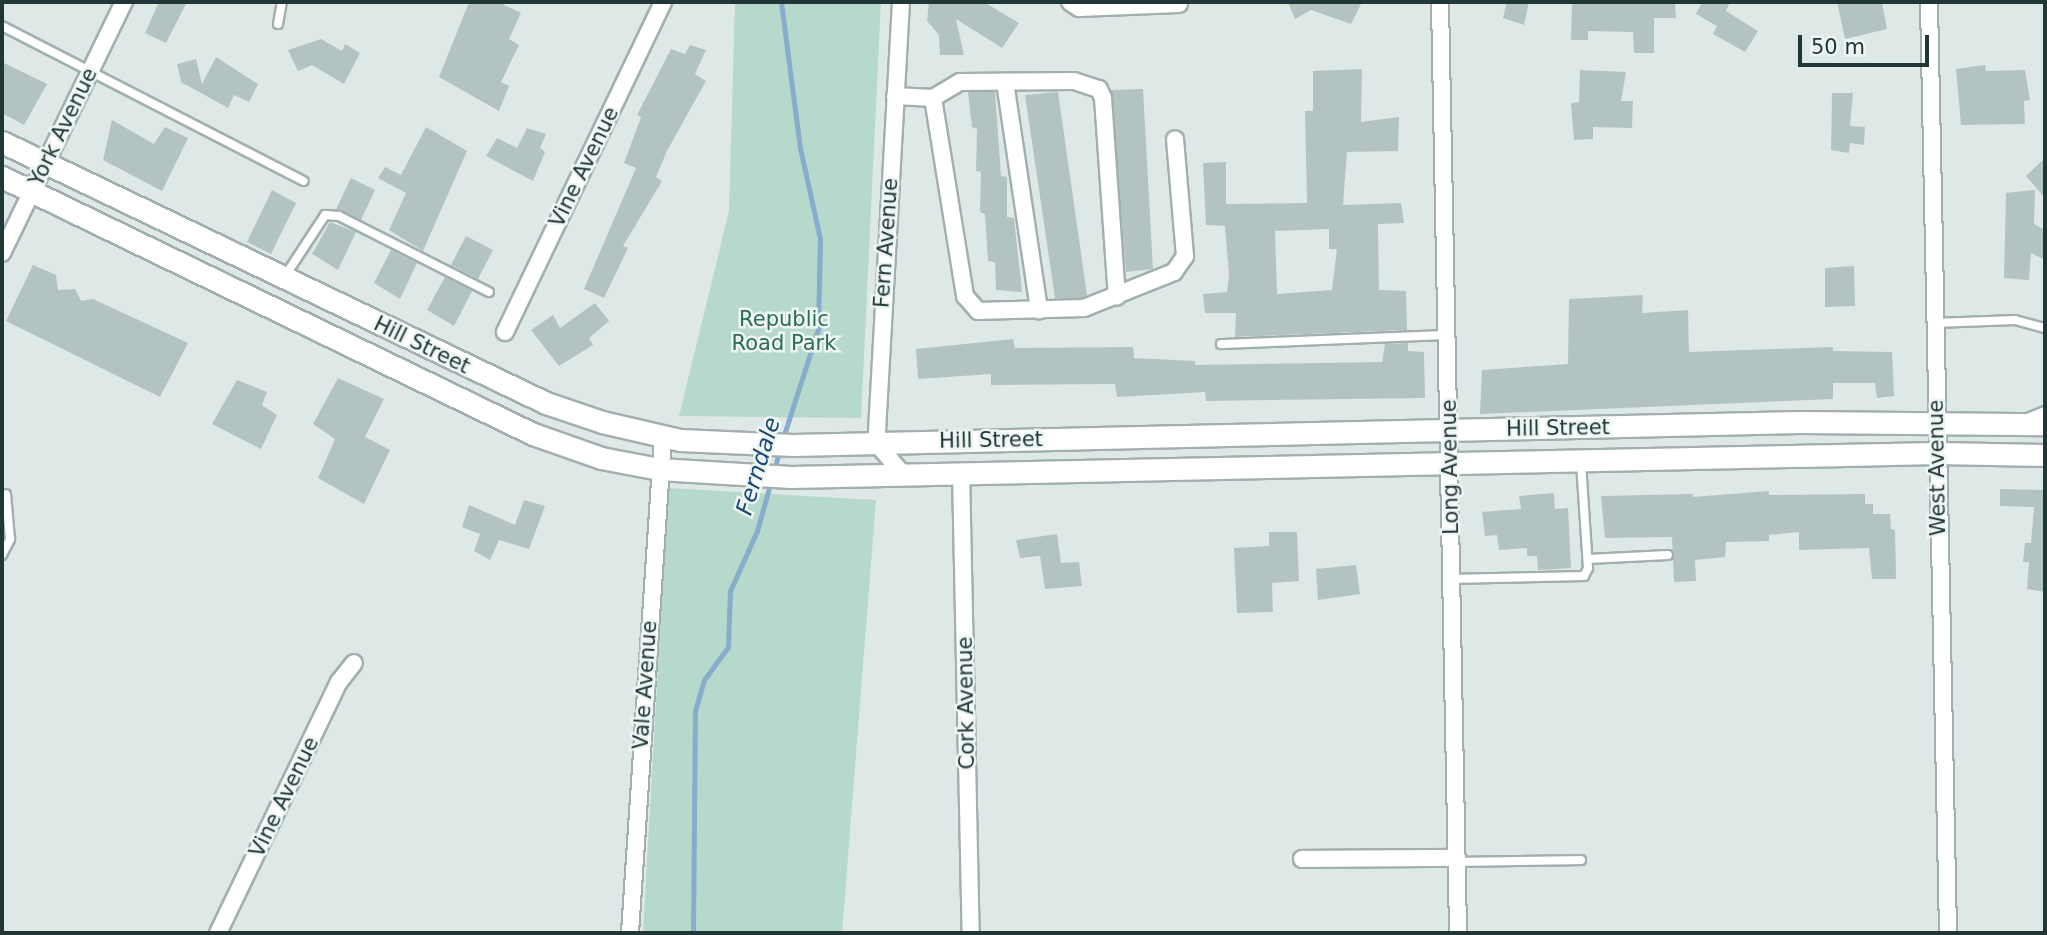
<!DOCTYPE html>
<style>
body{margin:0}
#map{position:relative;width:2047px;height:935px;overflow:hidden;background:#dee9e7;font-family:"DejaVu Sans",sans-serif}
div>[style]{position:absolute}
[style*='--x']{left:calc(var(--x)*1px);top:calc(var(--y)*1px);width:calc(var(--w)*1px);rotate:calc(var(--a)*1deg)}
.green>*{inset:0;background:#b7d9cb}
.stream>*{height:5px;margin:-2.5px;padding:0 2.5px;transform-origin:2.5px;border-radius:2.5px;background:#87accc}
.building>*{inset:0;background:#b3c3c1}
.roads{filter:drop-shadow(2px 0 #a1b0af) drop-shadow(-2px 0 #a1b0af) drop-shadow(0 2px #a1b0af) drop-shadow(0 -2px #a1b0af)}
.lane>*{height:8px;margin:-4px;padding:0 4px;transform-origin:4px;border-radius:4px;background:#fff}
.street>*{height:16px;margin:-8px;padding:0 8px;transform-origin:8px;border-radius:8px;background:#fff}
.secondary>*{height:21px;margin:-10.5px;padding:0 10.5px;transform-origin:10.5px;border-radius:10.5px;background:#fff}
span{translate:-50% -50%;white-space:nowrap;text-align:center;line-height:1.15;-webkit-text-stroke:5px #eef6f4;paint-order:stroke}
.street-label{font-size:21px;color:#203637}
.park-label{font-size:21px;color:#2c6c58}
.water-label{font-size:23px;color:#1d4970;font-style:italic}
.frame{position:absolute;inset:0;border:4px solid #203637;pointer-events:none}
.scale{position:absolute;left:1798px;top:35px;width:131px;height:32px;box-sizing:border-box;border:4px solid #203637;border-top:0;padding-left:9px;font-size:21px;line-height:24px;white-space:nowrap;color:#203637;-webkit-text-stroke:5px #eef6f4;paint-order:stroke}
</style>
<div id="map">
<div class="green">
<i style="clip-path:polygon(735px 2px,881px 2px,861px 418px,679px 416px,729px 211px)"></i>
<i style="clip-path:polygon(668px 488px,876px 500px,842px 933px,643px 933px)"></i>
</div>
<div class="stream">
<i style="--x:781;--y:2;--w:147;--a:82.6"></i>
<i style="--x:800;--y:148;--w:93;--a:77.6"></i>
<i style="--x:820;--y:239;--w:90;--a:91.3"></i>
<i style="--x:818;--y:329;--w:118;--a:107.8"></i>
<i style="--x:774;--y:472;--w:22;--a:-77"></i>
<i style="--x:693;--y:933;--w:222;--a:-89.5"></i>
<i style="--x:695;--y:711;--w:32;--a:-74"></i>
<i style="--x:704;--y:680;--w:41;--a:-54"></i>
<i style="--x:728;--y:647;--w:56;--a:-88"></i>
<i style="--x:730;--y:591;--w:66;--a:-65.8"></i>
<i style="--x:757;--y:531;--w:52;--a:-74.4"></i>
</div>
<div class="building">
<i style="clip-path:polygon(159px 2px,187px 2px,166px 43px,145px 33px)"></i>
<i style="clip-path:polygon(469px 2px,498px 2px,521px 13px,509px 39px,519px 45px,501px 82px,509px 86px,499px 111px,439px 77px)"></i>
<i style="clip-path:polygon(929px 2px,984px 2px,1019px 23px,1002px 48px,956px 19px,964px 55px,940px 55px,939px 35px,927px 21px)"></i>
<i style="clip-path:polygon(1288px 2px,1362px 2px,1351px 24px,1311px 10px,1295px 19px)"></i>
<i style="clip-path:polygon(1507px 2px,1529px 2px,1524px 25px,1503px 18px)"></i>
<i style="clip-path:polygon(1572px 2px,1675px 2px,1676px 18px,1654px 18px,1654px 53px,1634px 53px,1633px 32px,1588px 31px,1588px 40px,1571px 40px)"></i>
<i style="clip-path:polygon(1702px 2px,1730px 2px,1726px 11px,1758px 31px,1745px 52px,1713px 34px,1717px 26px,1696px 14px)"></i>
<i style="clip-path:polygon(1837px 2px,1882px 2px,1887px 29px,1845px 39px)"></i>
<i style="clip-path:polygon(321px 39px,342px 51px,345px 44px,360px 53px,344px 84px,312px 65px,298px 71px,288px 50px)"></i>
<i style="clip-path:polygon(690px 45px,706px 50px,695px 74px,706px 81px,667px 151px,656px 177px,662px 181px,623px 246px,628px 248px,604px 298px,584px 289px,636px 168px,624px 163px,641px 117px,637px 115px,671px 49px,685px 54px)"></i>
<i style="clip-path:polygon(216px 57px,258px 84px,249px 102px,234px 95px,228px 108px,181px 82px,177px 64px,196px 59px,202px 84px)"></i>
<i style="clip-path:polygon(2px 62px,47px 84px,24px 125px,2px 113px)"></i>
<i style="clip-path:polygon(1985px 65px,1986px 71px,2025px 70px,2030px 100px,2024px 101px,2025px 124px,1961px 125px,1956px 69px)"></i>
<i style="clip-path:polygon(evenodd,1362px 69px,1361px 122px,1399px 117px,1398px 151px,1347px 152px,1343px 205px,1401px 203px,1404px 223px,1378px 224px,1379px 290px,1406px 291px,1407px 330px,1235px 337px,1236px 313px,1205px 313px,1203px 294px,1227px 292px,1229px 276px,1225px 226px,1206px 225px,1203px 163px,1226px 162px,1226px 204px,1307px 203px,1305px 111px,1313px 111px,1313px 71px,1362px 69px,1329px 229px,1329px 249px,1337px 249px,1332px 290px,1277px 294px,1275px 231px,1329px 229px)"></i>
<i style="clip-path:polygon(1580px 70px,1626px 72px,1621px 101px,1633px 101px,1632px 128px,1593px 127px,1593px 139px,1574px 140px,1571px 103px,1579px 102px)"></i>
<i style="clip-path:polygon(1143px 89px,1153px 269px,1126px 272px,1111px 90px)"></i>
<i style="clip-path:polygon(968px 92px,995px 92px,1001px 176px,1007px 177px,1007px 217px,1014px 218px,1022px 292px,996px 290px,995px 262px,988px 261px,985px 214px,980px 212px,981px 172px,976px 171px,977px 129px,972px 127px)"></i>
<i style="clip-path:polygon(1058px 92px,1087px 295px,1082px 298px,1055px 298px,1025px 95px)"></i>
<i style="clip-path:polygon(1832px 93px,1853px 93px,1850px 126px,1865px 127px,1864px 145px,1850px 143px,1849px 153px,1831px 150px)"></i>
<i style="clip-path:polygon(112px 120px,154px 144px,165px 127px,188px 138px,162px 191px,103px 160px)"></i>
<i style="clip-path:polygon(426px 127px,467px 151px,423px 251px,389px 230px,406px 193px,378px 178px,385px 167px,401px 175px)"></i>
<i style="clip-path:polygon(527px 128px,546px 134px,540px 148px,545px 152px,533px 181px,486px 156px,497px 138px,517px 148px)"></i>
<i style="clip-path:polygon(2045px 158px,2045px 198px,2026px 176px)"></i>
<i style="clip-path:polygon(351px 178px,375px 190px,361px 220px,336px 209px)"></i>
<i style="clip-path:polygon(272px 190px,296px 203px,271px 254px,247px 242px)"></i>
<i style="clip-path:polygon(2035px 190px,2034px 224px,2045px 230px,2045px 260px,2031px 253px,2029px 280px,2004px 278px,2006px 193px)"></i>
<i style="clip-path:polygon(330px 222px,356px 232px,338px 270px,312px 254px)"></i>
<i style="clip-path:polygon(466px 236px,493px 250px,478px 279px,451px 265px)"></i>
<i style="clip-path:polygon(391px 250px,417px 263px,400px 299px,374px 283px)"></i>
<i style="clip-path:polygon(33px 265px,56px 275px,58px 290px,75px 289px,81px 301px,93px 299px,188px 343px,160px 397px,6px 321px)"></i>
<i style="clip-path:polygon(1854px 266px,1855px 306px,1825px 307px,1825px 268px)"></i>
<i style="clip-path:polygon(445px 277px,472px 291px,454px 326px,427px 310px)"></i>
<i style="clip-path:polygon(1643px 295px,1642px 313px,1688px 310px,1689px 352px,1833px 347px,1833px 351px,1892px 352px,1894px 396px,1877px 398px,1875px 383px,1833px 383px,1833px 399px,1480px 414px,1482px 370px,1568px 364px,1569px 299px)"></i>
<i style="clip-path:polygon(595px 303px,609px 321px,589px 338px,593px 345px,559px 366px,531px 330px,553px 315px,560px 328px)"></i>
<i style="clip-path:polygon(1013px 339px,1015px 348px,1133px 347px,1134px 358px,1195px 361px,1195px 365px,1382px 362px,1385px 344px,1408px 343px,1408px 351px,1424px 352px,1425px 398px,1206px 401px,1205px 392px,1117px 397px,1115px 384px,991px 385px,991px 374px,918px 379px,916px 349px)"></i>
<i style="clip-path:polygon(338px 378px,384px 399px,365px 437px,390px 450px,364px 504px,318px 478px,335px 439px,313px 424px)"></i>
<i style="clip-path:polygon(237px 380px,267px 392px,262px 405px,277px 415px,261px 449px,212px 424px)"></i>
<i style="clip-path:polygon(2000px 489px,2045px 490px,2045px 592px,2027px 589px,2029px 562px,2023px 562px,2025px 543px,2031px 543px,2034px 507px,2000px 506px)"></i>
<i style="clip-path:polygon(1769px 491px,1769px 495px,1865px 494px,1865px 504px,1873px 504px,1873px 514px,1890px 514px,1891px 529px,1895px 530px,1896px 579px,1872px 579px,1869px 548px,1799px 550px,1799px 532px,1769px 535px,1769px 541px,1726px 542px,1725px 557px,1695px 560px,1696px 581px,1674px 582px,1672px 537px,1605px 538px,1601px 496px,1693px 494px,1693px 497px)"></i>
<i style="clip-path:polygon(1554px 493px,1555px 509px,1568px 508px,1571px 568px,1538px 570px,1537px 556px,1527px 556px,1527px 548px,1499px 550px,1497px 535px,1485px 536px,1482px 512px,1521px 509px,1519px 496px)"></i>
<i style="clip-path:polygon(524px 500px,545px 506px,529px 549px,499px 540px,490px 560px,474px 551px,480px 534px,462px 527px,469px 505px,515px 525px)"></i>
<i style="clip-path:polygon(1269px 532px,1297px 532px,1299px 581px,1272px 583px,1273px 612px,1237px 613px,1234px 548px,1269px 546px)"></i>
<i style="clip-path:polygon(1057px 534px,1061px 563px,1079px 562px,1082px 586px,1045px 589px,1040px 556px,1020px 558px,1016px 540px)"></i>
<i style="clip-path:polygon(1356px 565px,1360px 594px,1318px 600px,1316px 569px)"></i>
</div>
<div class="roads">
<div class="lane">
<i style="--x:278;--y:24;--w:22;--a:-80"></i>
<i style="--x:2;--y:26;--w:339;--a:27.2"></i>
<i style="--x:285;--y:276;--w:73;--a:-56.7"></i>
<i style="--x:325;--y:215;--w:14;--a:4"></i>
<i style="--x:339;--y:216;--w:168;--a:26.9"></i>
<i style="--x:1935;--y:323;--w:80;--a:-2.1"></i>
<i style="--x:2015;--y:320;--w:31;--a:15"></i>
<i style="--x:1221;--y:344;--w:226;--a:-2.3"></i>
<i style="--x:2030;--y:417;--w:16;--a:-22"></i>
<i style="--x:2;--y:555;--w:18;--a:-63"></i>
<i style="--x:10;--y:539;--w:45;--a:-95.1"></i>
<i style="--x:1588;--y:559;--w:80;--a:-2.9"></i>
<i style="--x:1451;--y:579;--w:133;--a:-1.3"></i>
<i style="--x:1584;--y:576;--w:9;--a:-63"></i>
<i style="--x:1588;--y:568;--w:105;--a:-93.8"></i>
<i style="--x:1457;--y:862;--w:124;--a:-0.9"></i>
</div>
<div class="street">
<i style="--x:901;--y:2;--w:442;--a:93.2"></i>
<i style="--x:876;--y:443;--w:41;--a:48.9"></i>
<i style="--x:1070;--y:2;--w:11;--a:34"></i>
<i style="--x:1079;--y:8;--w:100;--a:-2.3"></i>
<i style="--x:1440;--y:2;--w:931;--a:88.89"></i>
<i style="--x:1929;--y:2;--w:931;--a:88.83"></i>
<i style="--x:1005;--y:82;--w:231;--a:81.5"></i>
<i style="--x:895;--y:96;--w:38;--a:3"></i>
<i style="--x:933;--y:98;--w:31;--a:-31"></i>
<i style="--x:960;--y:82;--w:114;--a:-0.5"></i>
<i style="--x:1074;--y:81;--w:26;--a:18"></i>
<i style="--x:1099;--y:89;--w:10;--a:66"></i>
<i style="--x:1103;--y:98;--w:199;--a:86"></i>
<i style="--x:933;--y:98;--w:201;--a:80.8"></i>
<i style="--x:965;--y:296;--w:20;--a:49"></i>
<i style="--x:978;--y:311;--w:106;--a:-1.6"></i>
<i style="--x:1084;--y:308;--w:97;--a:-21.8"></i>
<i style="--x:1174;--y:272;--w:19;--a:-55"></i>
<i style="--x:1185;--y:256;--w:117;--a:-94.9"></i>
<i style="--x:2;--y:253;--w:279;--a:-64.1"></i>
<i style="--x:505;--y:332;--w:366;--a:-64.4"></i>
<i style="--x:961;--y:472;--w:461;--a:88.8"></i>
<i style="--x:1302;--y:859;--w:155;--a:-0.4"></i>
<i style="--x:218;--y:933;--w:279;--a:-64.3"></i>
<i style="--x:339;--y:682;--w:24;--a:-52"></i>
<i style="--x:630;--y:933;--w:497;--a:-86.2"></i>
</div>
<div class="secondary">
<i style="--x:2;--y:142;--w:603;--a:25.63"></i>
<i style="--x:546;--y:403;--w:59;--a:18.7"></i>
<i style="--x:602;--y:422;--w:80;--a:13"></i>
<i style="--x:680;--y:440;--w:113;--a:2.5"></i>
<i style="--x:793;--y:445;--w:1007;--a:-1.31"></i>
<i style="--x:1800;--y:422;--w:245;--a:0.5"></i>
<i style="--x:2;--y:177;--w:590;--a:25.83"></i>
<i style="--x:533;--y:434;--w:72;--a:19.4"></i>
<i style="--x:601;--y:458;--w:59;--a:10.7"></i>
<i style="--x:659;--y:469;--w:132;--a:3.5"></i>
<i style="--x:791;--y:477;--w:1146;--a:-1.2"></i>
<i style="--x:1937;--y:453;--w:108;--a:1.1"></i>
</div>
</div>
<div class="street-label">
<span style="left:63px;top:127px;rotate:-64deg">York Avenue</span>
<span style="left:584px;top:167px;rotate:-64deg">Vine Avenue</span>
<span style="left:886px;top:243px;rotate:-86deg">Fern Avenue</span>
<span style="left:422px;top:345px;rotate:26deg">Hill Street</span>
<span style="left:1558px;top:428px;rotate:-1deg">Hill Street</span>
<span style="left:991px;top:440px;rotate:-1deg">Hill Street</span>
<span style="left:1450px;top:467px;rotate:-91deg">Long Avenue</span>
<span style="left:1937px;top:468px;rotate:-91deg">West Avenue</span>
<span style="left:645px;top:685px;rotate:-86deg">Vale Avenue</span>
<span style="left:966px;top:703px;rotate:-91deg">Cork Avenue</span>
<span style="left:284px;top:797px;rotate:-64deg">Vine Avenue</span>
</div>
<div class="park-label">
<span style="left:784px;top:331px">Republic<br>Road Park</span>
</div>
<div class="water-label">
<span style="left:758px;top:466px;rotate:-73deg">Ferndale</span>
</div>
<div class="frame"></div>
<div class="scale">50 m</div>
</div>
